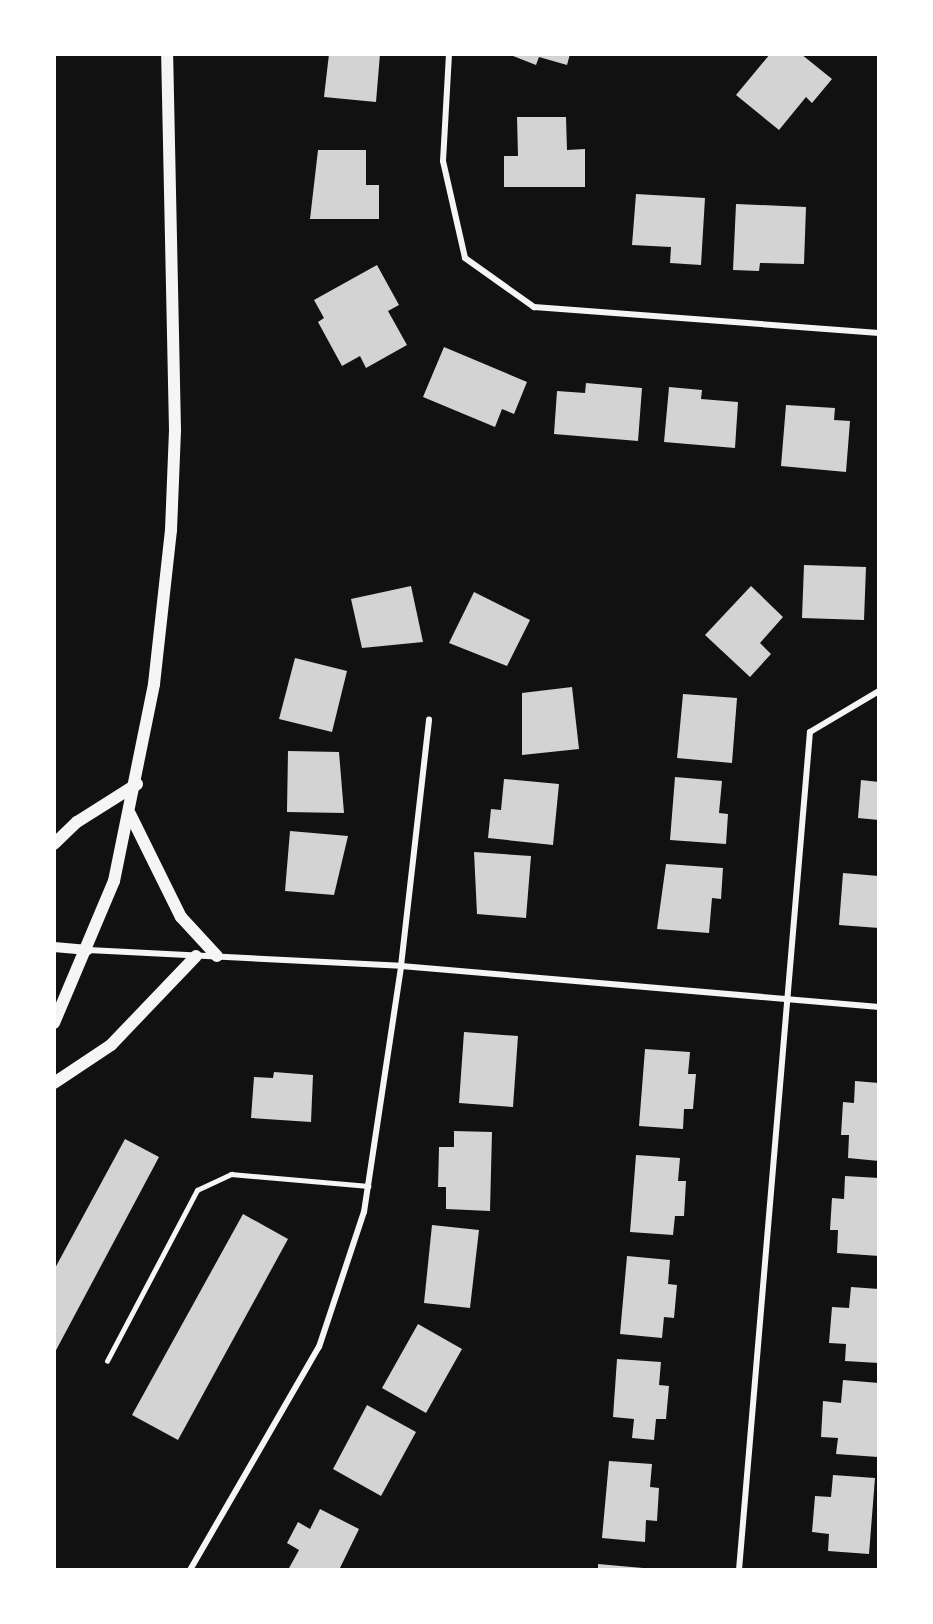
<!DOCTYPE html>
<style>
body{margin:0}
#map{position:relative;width:933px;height:1624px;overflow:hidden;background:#111;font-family:"Alegreya Sans",sans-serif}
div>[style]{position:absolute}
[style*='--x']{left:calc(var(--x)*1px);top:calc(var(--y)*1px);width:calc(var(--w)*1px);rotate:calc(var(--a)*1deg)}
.building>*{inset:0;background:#d3d3d3}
.service>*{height:4.5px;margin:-2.25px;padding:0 2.25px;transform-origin:2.25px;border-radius:2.25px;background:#f5f5f5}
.minor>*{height:6px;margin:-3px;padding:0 3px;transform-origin:3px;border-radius:3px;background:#f5f5f5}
.tertiary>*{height:10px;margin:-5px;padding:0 5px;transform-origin:5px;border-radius:5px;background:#f5f5f5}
.secondary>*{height:12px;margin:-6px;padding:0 6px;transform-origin:6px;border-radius:6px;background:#f5f5f5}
span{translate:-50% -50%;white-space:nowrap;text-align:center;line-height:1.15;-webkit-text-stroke:6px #fff;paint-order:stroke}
.frame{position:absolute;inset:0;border:56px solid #fff;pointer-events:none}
</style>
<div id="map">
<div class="building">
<i style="clip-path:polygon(329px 54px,380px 54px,376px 102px,324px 97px)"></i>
<i style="clip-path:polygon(508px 54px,570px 54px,567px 65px,539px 57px,536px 65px)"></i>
<i style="clip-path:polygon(770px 54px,801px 54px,832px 79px,812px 103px,806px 97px,779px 130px,736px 95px)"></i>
<i style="clip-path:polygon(517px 117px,566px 117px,567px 150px,585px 149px,585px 187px,504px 187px,504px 156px,518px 156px)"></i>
<i style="clip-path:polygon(318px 150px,366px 150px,366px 185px,379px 185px,379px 219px,310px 219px)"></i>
<i style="clip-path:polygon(636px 194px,705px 198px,701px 265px,670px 263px,671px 247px,632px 245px)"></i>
<i style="clip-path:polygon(736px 204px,806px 207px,804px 264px,760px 263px,759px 271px,733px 270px)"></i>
<i style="clip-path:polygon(377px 265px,399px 305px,388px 311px,407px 345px,366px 368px,360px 356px,342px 366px,318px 322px,324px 318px,314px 300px)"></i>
<i style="clip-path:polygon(444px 347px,527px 382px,514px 414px,502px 409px,495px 427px,423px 397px)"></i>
<i style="clip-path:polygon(586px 383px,642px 388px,638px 441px,554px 434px,557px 391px,585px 393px)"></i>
<i style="clip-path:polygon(669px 387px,702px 390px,701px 399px,738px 402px,735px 448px,664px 442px)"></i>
<i style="clip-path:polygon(786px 405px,835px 408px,834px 420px,850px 421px,846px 472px,781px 466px)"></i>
<i style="clip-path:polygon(804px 565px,866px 567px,864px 620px,802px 618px)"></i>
<i style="clip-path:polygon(411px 586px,423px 642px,362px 648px,351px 599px)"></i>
<i style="clip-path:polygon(751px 586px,783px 617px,760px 643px,771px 654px,750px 677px,705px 635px)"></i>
<i style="clip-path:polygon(474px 592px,530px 620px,507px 666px,449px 643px)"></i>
<i style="clip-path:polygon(295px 658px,347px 671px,332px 732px,279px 719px)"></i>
<i style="clip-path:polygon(572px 687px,579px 749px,522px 755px,522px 693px)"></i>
<i style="clip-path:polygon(683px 694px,737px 698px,732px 763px,677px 758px)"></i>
<i style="clip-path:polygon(288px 751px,339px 752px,344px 813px,287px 812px)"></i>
<i style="clip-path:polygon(675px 777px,722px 781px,719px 813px,728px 814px,726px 844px,670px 840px)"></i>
<i style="clip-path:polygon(504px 779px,559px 784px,553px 845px,488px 838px,491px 809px,501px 810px)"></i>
<i style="clip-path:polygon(861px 780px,879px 782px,879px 820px,858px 818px)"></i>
<i style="clip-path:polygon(290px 831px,348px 836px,334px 895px,285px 891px)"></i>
<i style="clip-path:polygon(474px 852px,531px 856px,526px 918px,477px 914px)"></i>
<i style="clip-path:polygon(666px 864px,723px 868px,721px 899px,712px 898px,709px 933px,657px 929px)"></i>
<i style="clip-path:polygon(843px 873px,879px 876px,879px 928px,839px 925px)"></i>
<i style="clip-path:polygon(464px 1032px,518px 1036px,513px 1107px,459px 1103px)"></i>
<i style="clip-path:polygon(645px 1049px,690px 1052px,688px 1074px,696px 1074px,693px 1109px,684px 1109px,683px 1129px,639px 1126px)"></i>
<i style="clip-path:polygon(274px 1072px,313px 1075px,311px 1122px,251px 1118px,254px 1077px,273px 1078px)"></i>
<i style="clip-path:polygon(855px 1081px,879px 1083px,879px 1161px,848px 1158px,849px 1135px,841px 1135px,843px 1102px,854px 1103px)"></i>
<i style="clip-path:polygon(454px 1131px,492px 1132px,490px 1211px,446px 1209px,446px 1187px,438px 1187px,439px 1147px,454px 1147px)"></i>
<i style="clip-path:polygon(125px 1139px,159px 1157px,54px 1354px,54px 1270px)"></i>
<i style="clip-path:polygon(636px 1155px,680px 1158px,678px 1181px,686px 1181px,684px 1216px,675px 1216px,673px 1235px,630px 1232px)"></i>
<i style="clip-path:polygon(845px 1176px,879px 1178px,879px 1256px,837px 1253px,838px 1230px,830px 1230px,832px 1198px,844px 1199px)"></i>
<i style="clip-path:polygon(243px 1214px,288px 1239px,178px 1440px,132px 1415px)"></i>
<i style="clip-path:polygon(432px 1225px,479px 1230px,470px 1308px,424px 1303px)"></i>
<i style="clip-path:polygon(627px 1256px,670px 1260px,668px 1284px,677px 1285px,674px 1318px,664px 1317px,662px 1338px,620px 1334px)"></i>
<i style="clip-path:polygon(851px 1287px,879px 1289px,879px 1363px,845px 1361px,846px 1344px,829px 1343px,832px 1307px,849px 1308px)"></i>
<i style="clip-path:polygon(418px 1324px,462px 1349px,426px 1413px,382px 1388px)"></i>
<i style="clip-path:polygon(617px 1359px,661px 1362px,659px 1385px,669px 1386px,666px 1419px,656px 1419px,654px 1440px,632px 1438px,634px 1419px,613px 1417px)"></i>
<i style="clip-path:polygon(843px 1380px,879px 1383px,878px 1457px,836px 1454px,838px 1438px,821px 1437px,823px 1401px,841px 1403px)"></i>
<i style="clip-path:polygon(367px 1405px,416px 1432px,381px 1496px,333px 1469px)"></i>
<i style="clip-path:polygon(609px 1461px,652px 1464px,650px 1487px,659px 1488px,657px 1521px,646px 1520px,645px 1542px,602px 1538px)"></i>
<i style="clip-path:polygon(833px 1475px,875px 1478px,869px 1554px,828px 1551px,829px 1534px,812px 1532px,815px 1496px,831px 1497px)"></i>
<i style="clip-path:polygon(320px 1509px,359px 1529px,339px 1570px,288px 1570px,299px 1550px,287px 1543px,298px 1522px,310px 1529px)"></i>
<i style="clip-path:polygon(598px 1564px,643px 1568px,643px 1570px,598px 1570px)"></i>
</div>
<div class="service">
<i style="--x:107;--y:1361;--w:193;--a:-62.2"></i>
<i style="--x:197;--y:1190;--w:38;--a:-25"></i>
<i style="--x:231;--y:1174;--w:138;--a:5"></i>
</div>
<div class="minor">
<i style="--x:449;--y:54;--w:107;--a:93.2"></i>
<i style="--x:443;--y:161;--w:99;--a:77.2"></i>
<i style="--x:465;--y:258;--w:85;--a:35.4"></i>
<i style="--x:534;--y:307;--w:346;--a:4.3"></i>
<i style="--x:88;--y:950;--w:313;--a:2.9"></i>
<i style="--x:401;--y:966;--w:480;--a:4.9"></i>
<i style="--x:190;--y:1570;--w:258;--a:-60"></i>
<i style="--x:319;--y:1347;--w:142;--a:-71.6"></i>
<i style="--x:364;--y:1212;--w:249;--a:-81.4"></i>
<i style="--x:401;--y:966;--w:248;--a:-83.5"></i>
<i style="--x:739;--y:1570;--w:841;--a:-85.16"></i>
<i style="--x:810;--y:732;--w:80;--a:-30.7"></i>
</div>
<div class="tertiary">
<i style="--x:54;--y:947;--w:34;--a:5"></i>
</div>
<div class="secondary">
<i style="--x:130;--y:814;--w:115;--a:63.7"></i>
<i style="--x:181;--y:917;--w:53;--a:47.3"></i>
<i style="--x:54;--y:844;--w:32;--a:-44"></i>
<i style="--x:77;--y:822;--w:71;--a:-32.3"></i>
<i style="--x:54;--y:1023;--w:154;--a:-67.1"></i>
<i style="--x:114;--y:881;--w:201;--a:-78.5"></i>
<i style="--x:154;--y:684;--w:155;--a:-83.7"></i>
<i style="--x:171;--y:530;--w:100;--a:-87.7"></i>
<i style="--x:175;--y:430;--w:376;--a:-91.2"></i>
<i style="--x:54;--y:1083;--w:69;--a:-33.7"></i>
<i style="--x:111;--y:1045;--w:123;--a:-46.3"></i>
</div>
<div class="frame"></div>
</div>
